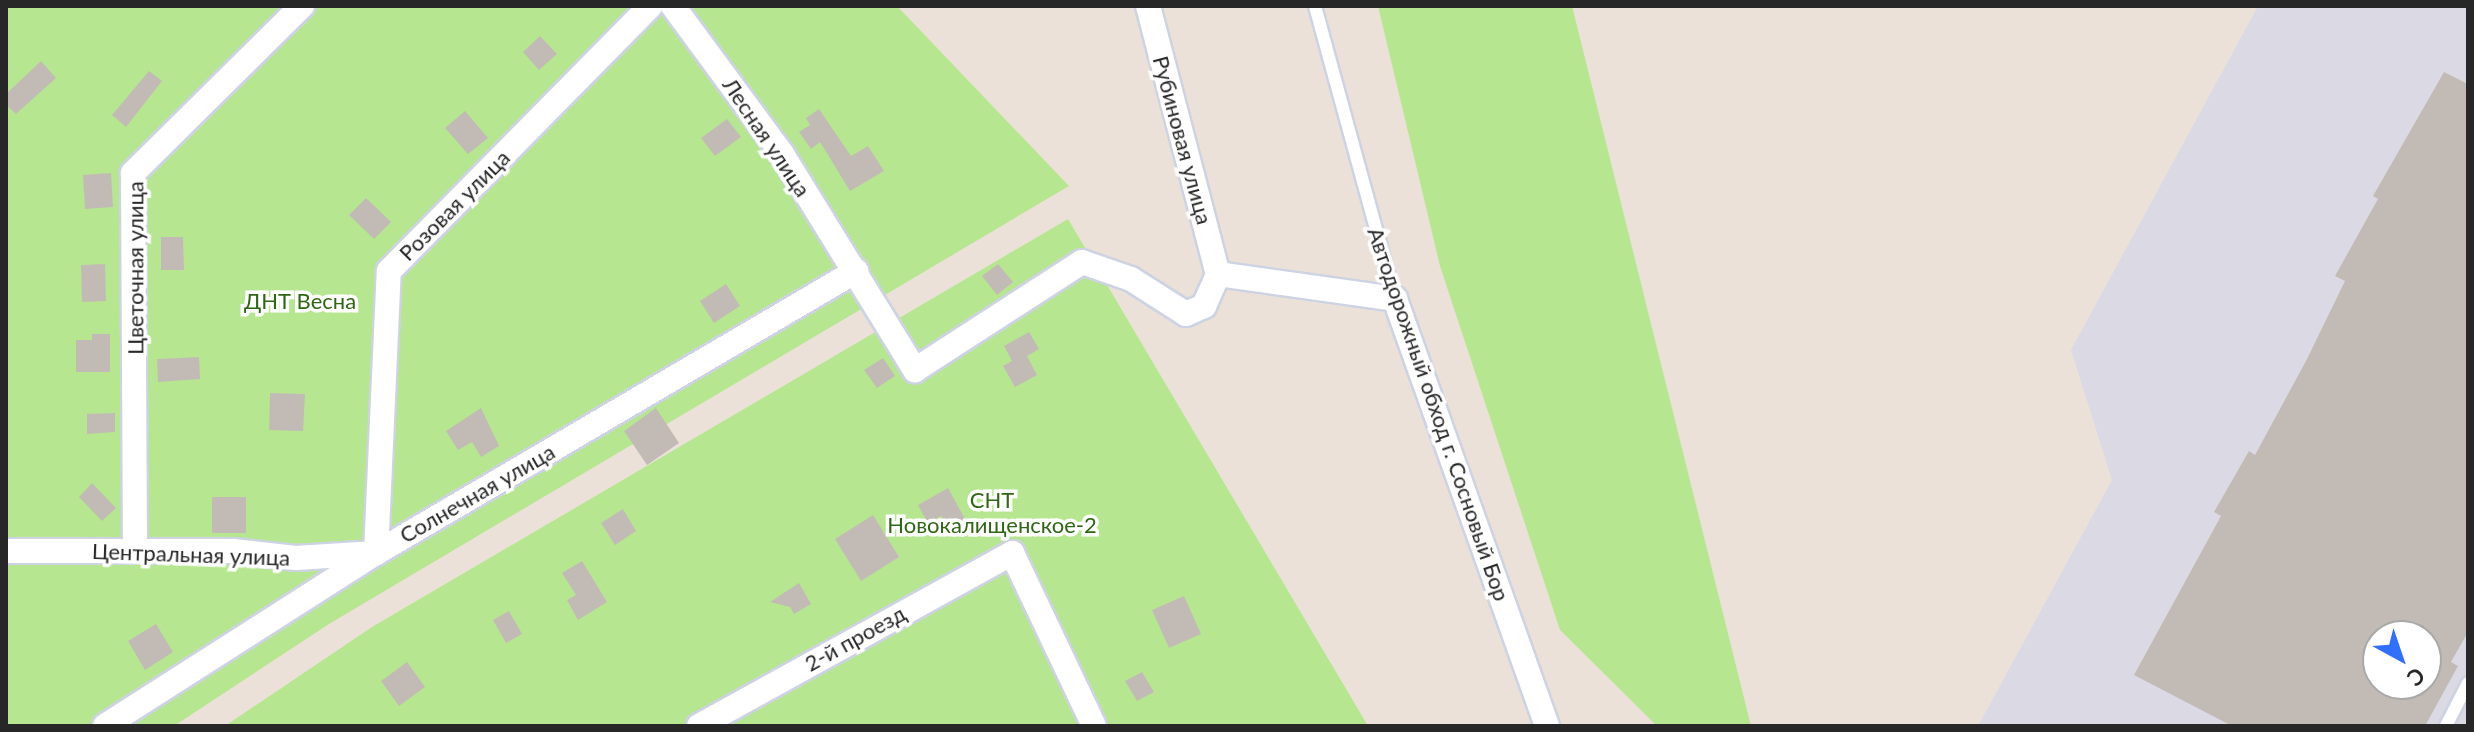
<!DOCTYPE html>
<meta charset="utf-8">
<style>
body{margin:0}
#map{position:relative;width:2474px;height:732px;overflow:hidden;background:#ebe1d8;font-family:Lato,sans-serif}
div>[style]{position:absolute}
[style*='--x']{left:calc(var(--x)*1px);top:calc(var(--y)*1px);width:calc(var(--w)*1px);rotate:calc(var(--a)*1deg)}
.industrial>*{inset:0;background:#dbd9e3}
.green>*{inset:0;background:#b7e690}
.building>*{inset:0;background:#c2bbb5}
.roads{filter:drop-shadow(2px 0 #cdd3e2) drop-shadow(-2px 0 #cdd3e2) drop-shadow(0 2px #cdd3e2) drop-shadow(0 -2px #cdd3e2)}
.service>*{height:12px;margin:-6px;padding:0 6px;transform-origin:6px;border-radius:6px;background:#fff}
.minor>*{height:24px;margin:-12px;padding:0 12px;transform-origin:12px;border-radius:12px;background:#fff}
span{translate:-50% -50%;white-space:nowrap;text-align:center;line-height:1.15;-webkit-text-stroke:7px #fff;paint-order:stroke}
.street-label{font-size:22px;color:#272727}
.park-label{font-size:22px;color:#306715}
.frame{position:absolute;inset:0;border:8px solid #272727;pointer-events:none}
.north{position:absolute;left:2362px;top:620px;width:80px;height:80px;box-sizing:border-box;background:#fff;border:2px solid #a9a9a9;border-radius:50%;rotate:140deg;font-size:22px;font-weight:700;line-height:32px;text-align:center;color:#272727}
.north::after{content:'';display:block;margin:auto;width:28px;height:36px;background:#316fff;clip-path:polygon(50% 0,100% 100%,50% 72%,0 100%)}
</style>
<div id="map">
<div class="industrial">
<i style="clip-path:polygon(evenodd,2258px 6px,2468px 6px,2468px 726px,1978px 726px,2112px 480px,2071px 350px,2258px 6px,2378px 636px,2426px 636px,2426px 684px,2378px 684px,2378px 636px)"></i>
</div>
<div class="green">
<i style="clip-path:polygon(6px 6px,897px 6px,1069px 186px,329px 624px,174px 726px,6px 726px)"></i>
<i style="clip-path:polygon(1378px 6px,1572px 6px,1751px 726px,1657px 726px,1560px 630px,1440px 266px)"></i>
<i style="clip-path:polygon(1068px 219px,1368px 726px,225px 726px,372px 627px)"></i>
</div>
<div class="building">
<i style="clip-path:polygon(540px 36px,557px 54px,539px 70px,523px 52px)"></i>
<i style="clip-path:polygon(41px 61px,56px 78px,16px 114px,6px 105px,6px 94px)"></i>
<i style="clip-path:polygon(149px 71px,162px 81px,126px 127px,112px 115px)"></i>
<i style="clip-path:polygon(evenodd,2444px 72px,2468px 84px,2468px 632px,2451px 662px,2458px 666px,2425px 726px,2232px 726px,2134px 675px,2221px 516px,2214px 512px,2249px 451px,2255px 455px,2306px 361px,2345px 281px,2335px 276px,2378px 199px,2373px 196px,2444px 72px,2378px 636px,2426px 636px,2426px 684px,2378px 684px,2378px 636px)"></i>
<i style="clip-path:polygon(819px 109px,851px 156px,868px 146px,884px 171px,850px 191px,820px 142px,811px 149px,799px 132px,810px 125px,806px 118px)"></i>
<i style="clip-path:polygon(465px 111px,488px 138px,468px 154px,445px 128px)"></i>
<i style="clip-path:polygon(727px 119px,741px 137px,715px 156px,701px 138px)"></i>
<i style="clip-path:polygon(111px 173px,113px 207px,85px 209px,83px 175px)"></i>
<i style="clip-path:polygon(366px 198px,391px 222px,374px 239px,349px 215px)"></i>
<i style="clip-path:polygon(161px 237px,183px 237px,184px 270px,161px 270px)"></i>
<i style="clip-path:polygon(105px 264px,106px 301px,82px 302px,81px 265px)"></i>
<i style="clip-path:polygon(998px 264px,1013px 282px,997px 295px,982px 276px)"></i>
<i style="clip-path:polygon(726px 284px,740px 306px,714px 323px,700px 301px)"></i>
<i style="clip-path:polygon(1029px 332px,1039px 349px,1027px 356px,1037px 375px,1015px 387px,1003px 366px,1012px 361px,1004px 346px)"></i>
<i style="clip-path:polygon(92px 334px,110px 334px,110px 372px,76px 372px,76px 340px,92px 340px)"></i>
<i style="clip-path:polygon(199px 357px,200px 379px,158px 382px,157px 359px)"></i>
<i style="clip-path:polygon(883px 358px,895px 376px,877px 388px,864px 370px)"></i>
<i style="clip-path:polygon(270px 393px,305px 394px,303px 431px,269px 430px)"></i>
<i style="clip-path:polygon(481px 408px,499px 446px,481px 457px,472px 442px,458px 450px,446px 431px)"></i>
<i style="clip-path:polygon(656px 408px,679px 443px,647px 465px,624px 431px)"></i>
<i style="clip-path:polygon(115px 413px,115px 432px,87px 434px,87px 414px)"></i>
<i style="clip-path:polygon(92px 483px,116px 508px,102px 521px,79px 497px)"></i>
<i style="clip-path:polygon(948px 488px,965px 519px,948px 529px,941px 516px,928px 523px,918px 505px)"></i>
<i style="clip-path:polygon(212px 497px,246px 497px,246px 533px,212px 533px)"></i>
<i style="clip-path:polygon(623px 509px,636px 531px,615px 545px,601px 523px)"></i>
<i style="clip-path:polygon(873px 515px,899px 557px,861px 581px,835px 539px)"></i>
<i style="clip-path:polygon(582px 561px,607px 602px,578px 620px,567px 600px,576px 595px,562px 573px)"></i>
<i style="clip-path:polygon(799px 583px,811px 604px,794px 614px,790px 607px,770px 602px)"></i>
<i style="clip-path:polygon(1184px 596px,1201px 634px,1169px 648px,1152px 610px)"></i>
<i style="clip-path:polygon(509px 611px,522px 634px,506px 643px,493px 620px)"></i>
<i style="clip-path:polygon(156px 624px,173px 652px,145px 670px,128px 641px)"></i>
<i style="clip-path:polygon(407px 662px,425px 687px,399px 706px,381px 681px)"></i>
<i style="clip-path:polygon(1142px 672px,1154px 692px,1137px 701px,1125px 681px)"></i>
</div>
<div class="roads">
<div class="service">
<i style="--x:1315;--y:6;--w:304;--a:74.7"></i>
<i style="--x:2446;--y:726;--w:48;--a:-62.9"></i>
</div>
<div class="minor">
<i style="--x:673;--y:6;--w:184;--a:53.6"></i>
<i style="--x:782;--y:154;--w:254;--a:58.4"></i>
<i style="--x:915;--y:370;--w:199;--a:-32.9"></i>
<i style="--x:1082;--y:262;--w:52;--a:19.1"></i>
<i style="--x:1131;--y:279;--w:65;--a:32.5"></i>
<i style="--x:1186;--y:314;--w:20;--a:-24"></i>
<i style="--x:1204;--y:306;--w:35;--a:-66"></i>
<i style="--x:1148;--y:6;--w:277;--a:75.4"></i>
<i style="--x:1218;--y:274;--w:179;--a:8"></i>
<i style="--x:1395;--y:299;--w:453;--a:70.4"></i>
<i style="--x:6;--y:551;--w:227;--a:0"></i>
<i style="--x:233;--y:551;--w:63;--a:6.3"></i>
<i style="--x:296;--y:558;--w:80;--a:-3.6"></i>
<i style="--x:376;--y:553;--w:282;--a:-87.4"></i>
<i style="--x:389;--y:271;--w:372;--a:-45.4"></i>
<i style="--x:135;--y:551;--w:378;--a:-90.3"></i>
<i style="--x:133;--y:173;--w:238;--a:-44.7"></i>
<i style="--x:105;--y:726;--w:322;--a:-32.6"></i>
<i style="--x:376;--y:553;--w:557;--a:-30.43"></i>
<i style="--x:699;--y:726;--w:358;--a:-28.9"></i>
<i style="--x:1012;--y:553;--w:191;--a:64.6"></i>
</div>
</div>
<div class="street-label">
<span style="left:767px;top:137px;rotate:56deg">Лесная улица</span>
<span style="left:1183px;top:140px;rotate:75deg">Рубиновая улица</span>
<span style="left:454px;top:205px;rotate:-45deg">Розовая улица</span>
<span style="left:135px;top:268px;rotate:-90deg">Цветочная улица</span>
<span style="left:1439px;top:414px;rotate:71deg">Автодорожный обход г. Сосновый Бор</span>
<span style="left:477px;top:493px;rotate:-30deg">Солнечная улица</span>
<span style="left:191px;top:554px;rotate:2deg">Центральная улица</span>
<span style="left:855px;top:638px;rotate:-29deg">2-й проезд</span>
</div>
<div class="park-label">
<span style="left:300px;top:301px">ДНТ Весна</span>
<span style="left:992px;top:512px">СНТ<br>Новокалищенское-2</span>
</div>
<div class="frame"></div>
<div class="north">С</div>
</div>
